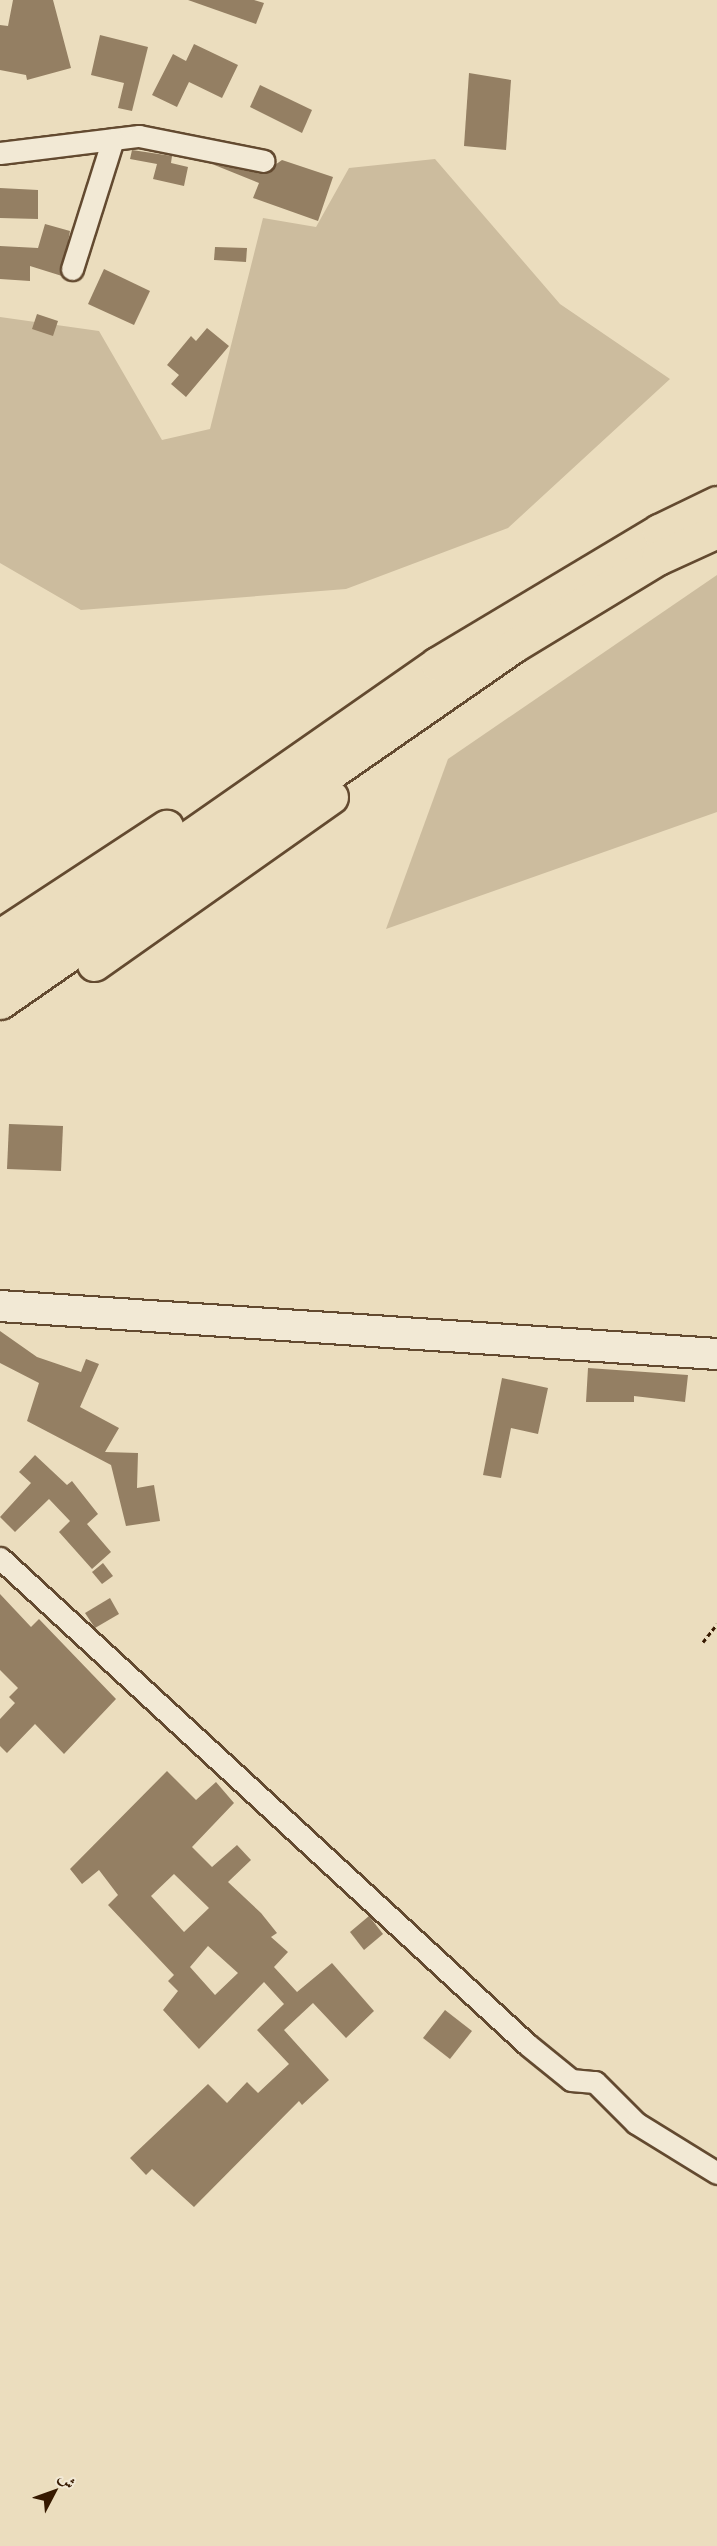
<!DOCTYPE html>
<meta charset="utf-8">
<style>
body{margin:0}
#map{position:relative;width:717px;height:2546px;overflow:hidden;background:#ebddbe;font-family:"Gentium Book Plus",Amiri,serif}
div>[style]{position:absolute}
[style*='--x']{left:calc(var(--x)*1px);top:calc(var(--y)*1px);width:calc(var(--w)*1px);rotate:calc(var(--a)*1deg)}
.green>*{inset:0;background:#ccbc9e}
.building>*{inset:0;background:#947f63}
.path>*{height:3px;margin-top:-1.5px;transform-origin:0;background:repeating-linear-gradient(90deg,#361900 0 4.5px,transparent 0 7.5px)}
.roads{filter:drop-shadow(2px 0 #634a30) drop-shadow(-2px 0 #634a30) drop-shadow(0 2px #634a30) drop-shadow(0 -2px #634a30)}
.minor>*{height:21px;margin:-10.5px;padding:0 10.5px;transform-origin:10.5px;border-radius:10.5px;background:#f2e9d5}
.secondary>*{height:30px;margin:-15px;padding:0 15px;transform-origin:15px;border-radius:15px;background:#f2e9d5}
.motorway>*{height:33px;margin:-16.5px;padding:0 16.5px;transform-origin:16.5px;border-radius:16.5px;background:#ebddbe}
span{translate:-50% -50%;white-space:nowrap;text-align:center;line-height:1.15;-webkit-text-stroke:6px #f2e9d5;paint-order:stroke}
.north{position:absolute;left:24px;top:2462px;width:60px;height:60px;-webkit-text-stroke:4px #f2e9d5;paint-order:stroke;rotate:49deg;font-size:16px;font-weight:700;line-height:24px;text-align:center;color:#361900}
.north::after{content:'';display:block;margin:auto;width:21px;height:27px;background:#361900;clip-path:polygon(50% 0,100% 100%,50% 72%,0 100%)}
</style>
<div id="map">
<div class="green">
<i style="clip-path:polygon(435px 159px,560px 304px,670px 379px,508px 528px,346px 589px,81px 610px,0 563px,0 317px,99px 331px,162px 440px,210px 429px,263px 218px,316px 227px,349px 168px)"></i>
<i style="clip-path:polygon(717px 575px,717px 812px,386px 929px,448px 759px)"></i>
</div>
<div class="building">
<i style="clip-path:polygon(13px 0,53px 0,71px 68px,27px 80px,26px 75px,0 70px,0 25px,8px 26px)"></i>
<i style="clip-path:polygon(188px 0,254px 0,264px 3px,256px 24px)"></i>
<i style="clip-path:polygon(100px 35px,148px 47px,132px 111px,118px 108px,124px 83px,91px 75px)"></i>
<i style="clip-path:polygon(194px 44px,238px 65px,222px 98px,189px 82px,177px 107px,152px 95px,173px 54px,186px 61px)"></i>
<i style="clip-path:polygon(469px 73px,511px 80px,506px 150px,464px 146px)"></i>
<i style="clip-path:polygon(260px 85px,312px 110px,302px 133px,250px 107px)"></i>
<i style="clip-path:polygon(132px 150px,172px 156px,171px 163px,188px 167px,184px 186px,153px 179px,157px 164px,130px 159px)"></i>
<i style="clip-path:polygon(282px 160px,333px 177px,318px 221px,253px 198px,259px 183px,212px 164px,262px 174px)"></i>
<i style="clip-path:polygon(0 188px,38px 190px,38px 219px,0 218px)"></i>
<i style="clip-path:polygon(45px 224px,70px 231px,62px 276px,30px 266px,30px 281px,0 279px,0 246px,38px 248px)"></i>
<i style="clip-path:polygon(215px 247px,247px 248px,246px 262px,214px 260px)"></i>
<i style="clip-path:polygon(104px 269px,150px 291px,134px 325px,88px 304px)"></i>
<i style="clip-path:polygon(37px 314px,58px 321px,53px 336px,32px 329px)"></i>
<i style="clip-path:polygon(207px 328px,229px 346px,186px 397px,171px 384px,179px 375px,167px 365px,191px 336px,196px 341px)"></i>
<i style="clip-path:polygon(9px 1124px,63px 1126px,61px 1171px,7px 1169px)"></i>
<i style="clip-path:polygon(0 1331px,37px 1357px,81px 1372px,86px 1359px,99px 1364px,80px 1407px,119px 1428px,105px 1452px,138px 1453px,137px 1488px,154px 1485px,160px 1521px,126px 1526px,111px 1465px,27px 1421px,39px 1383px,0 1363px)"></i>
<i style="clip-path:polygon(588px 1368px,688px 1375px,685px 1402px,634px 1396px,634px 1402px,586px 1402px)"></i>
<i style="clip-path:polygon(502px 1378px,548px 1388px,538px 1434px,511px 1428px,501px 1478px,483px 1475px)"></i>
<i style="clip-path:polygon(35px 1455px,67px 1485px,72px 1481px,98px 1514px,87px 1524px,111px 1552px,92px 1569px,59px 1532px,70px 1521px,49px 1499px,15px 1532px,0 1517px,31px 1483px,19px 1472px)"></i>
<i style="clip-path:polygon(103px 1563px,113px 1576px,102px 1584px,92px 1572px)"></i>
<i style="clip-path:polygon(0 1594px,31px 1627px,39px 1619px,116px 1699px,64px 1754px,35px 1724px,7px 1753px,0 1746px,0 1719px,15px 1703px,9px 1697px,18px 1688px,0 1670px)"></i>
<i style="clip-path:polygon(110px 1598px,119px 1614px,95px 1628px,85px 1613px)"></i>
<i style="clip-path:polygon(evenodd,167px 1771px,196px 1800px,216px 1782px,234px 1803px,192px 1847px,212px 1867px,237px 1845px,251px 1860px,228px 1882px,261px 1913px,277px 1933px,271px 1937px,288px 1952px,274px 1967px,297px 1992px,332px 1963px,374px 2011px,346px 2038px,313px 2003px,284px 2030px,329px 2080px,302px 2105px,299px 2101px,194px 2207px,152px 2169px,146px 2175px,130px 2158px,208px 2084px,227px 2103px,247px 2082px,258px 2093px,289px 2064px,257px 2030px,284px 2004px,264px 1982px,199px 2049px,163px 2010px,178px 1991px,168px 1981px,174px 1975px,108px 1905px,118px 1895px,99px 1870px,82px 1884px,70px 1869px,167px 1771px,174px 1874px,209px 1908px,184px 1932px,151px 1896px,174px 1874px,167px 1771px,208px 1946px,238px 1973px,215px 1995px,190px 1967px,208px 1946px)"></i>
<i style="clip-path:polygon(369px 1916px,383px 1934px,364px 1950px,350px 1932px)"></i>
<i style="clip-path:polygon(445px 2010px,472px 2031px,450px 2059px,423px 2038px)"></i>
</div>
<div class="path">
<i style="--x:703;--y:1642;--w:23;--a:-52"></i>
</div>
<div class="roads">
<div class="minor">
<i style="--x:0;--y:153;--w:140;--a:-7"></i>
<i style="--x:139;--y:136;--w:127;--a:11.3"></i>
<i style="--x:72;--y:269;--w:136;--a:-72.5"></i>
<i style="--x:0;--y:1558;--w:718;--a:42.69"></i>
<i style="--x:528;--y:2045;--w:55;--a:39.1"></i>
<i style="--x:571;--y:2080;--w:24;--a:5"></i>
<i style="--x:595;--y:2082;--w:58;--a:45"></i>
<i style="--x:636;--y:2123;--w:95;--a:31.7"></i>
</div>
<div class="secondary">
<i style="--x:0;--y:1306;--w:719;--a:3.83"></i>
</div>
<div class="motorway">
<i style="--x:0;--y:936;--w:199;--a:-33.3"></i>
<i style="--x:94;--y:964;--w:290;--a:-35.2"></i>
<i style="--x:0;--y:969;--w:533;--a:-34.91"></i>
<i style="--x:437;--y:664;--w:259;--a:-30.9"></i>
<i style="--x:659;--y:531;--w:64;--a:-25.8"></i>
<i style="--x:0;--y:1002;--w:624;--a:-34.76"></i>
<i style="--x:513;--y:646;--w:170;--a:-31.3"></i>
<i style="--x:658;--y:558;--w:65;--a:-24.6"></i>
</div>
</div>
<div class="north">ش</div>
</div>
